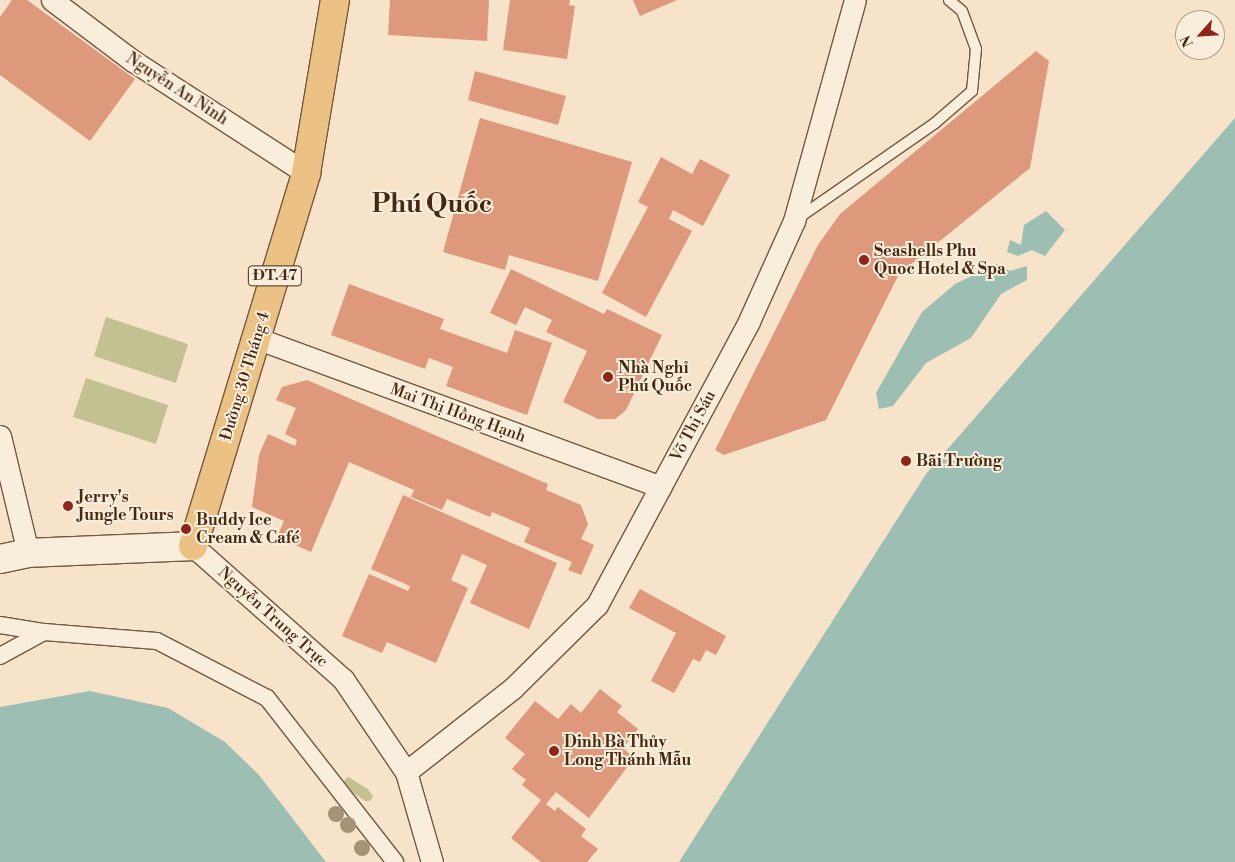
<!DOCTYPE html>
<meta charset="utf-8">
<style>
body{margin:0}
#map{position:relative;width:1235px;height:862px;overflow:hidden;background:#f6e3c9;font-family:"Libre Bodoni",serif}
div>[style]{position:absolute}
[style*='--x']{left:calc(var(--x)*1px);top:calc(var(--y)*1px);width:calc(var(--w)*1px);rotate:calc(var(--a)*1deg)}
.green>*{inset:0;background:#c3c191}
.water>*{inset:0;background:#9dbeb2}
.building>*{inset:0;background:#de987c}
.roads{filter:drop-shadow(1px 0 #72583f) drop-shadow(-1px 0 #72583f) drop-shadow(0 1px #72583f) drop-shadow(0 -1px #72583f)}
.service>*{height:10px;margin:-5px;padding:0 5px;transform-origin:5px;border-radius:5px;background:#f9eddc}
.pedestrian>*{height:16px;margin:-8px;padding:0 8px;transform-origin:8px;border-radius:8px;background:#f9eddc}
.minor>*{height:21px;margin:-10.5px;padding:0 10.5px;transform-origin:10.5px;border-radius:10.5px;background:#f9eddc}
.secondary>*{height:28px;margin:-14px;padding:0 14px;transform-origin:14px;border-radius:14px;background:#f9eddc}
.primary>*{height:28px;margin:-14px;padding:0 14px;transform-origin:14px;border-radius:14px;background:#ebc284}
.trees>*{width:16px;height:16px;margin:-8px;border-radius:50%;background:#a69275}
.dots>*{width:14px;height:14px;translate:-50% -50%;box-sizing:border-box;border:2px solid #f9eddc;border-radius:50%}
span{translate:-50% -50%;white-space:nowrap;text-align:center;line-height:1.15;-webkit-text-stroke:4px #f9eddc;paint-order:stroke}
.shield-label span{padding:1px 4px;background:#f9eddc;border:1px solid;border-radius:4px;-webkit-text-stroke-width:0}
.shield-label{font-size:15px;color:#462911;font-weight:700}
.street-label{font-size:16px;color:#462911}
.poi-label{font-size:16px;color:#462911;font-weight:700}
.left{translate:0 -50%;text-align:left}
.town-label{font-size:26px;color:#462911;font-weight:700}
.north{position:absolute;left:1175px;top:10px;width:50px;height:50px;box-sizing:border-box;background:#f9eddc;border:1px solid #b19f8b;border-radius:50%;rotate:244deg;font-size:14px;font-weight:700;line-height:20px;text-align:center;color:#462911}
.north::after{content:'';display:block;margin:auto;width:18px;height:22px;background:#8f2418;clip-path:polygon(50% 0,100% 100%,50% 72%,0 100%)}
</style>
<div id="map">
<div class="green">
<i style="clip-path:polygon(106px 317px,188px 344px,176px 383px,94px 356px)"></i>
<i style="clip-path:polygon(86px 378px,168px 405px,156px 444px,73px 417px)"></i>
<i style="clip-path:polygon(348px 777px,368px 789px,373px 797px,370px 801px,365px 801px,346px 788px,342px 783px)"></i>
</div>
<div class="water">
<i style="clip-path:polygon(1235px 118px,1235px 862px,679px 862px,926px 474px)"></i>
<i style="clip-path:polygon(1046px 211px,1065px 230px,1045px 256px,1032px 250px,1018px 256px,1007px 252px,1010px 240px,1021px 245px,1024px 225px)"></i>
<i style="clip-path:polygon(997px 264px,1010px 271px,1027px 266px,1027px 280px,1001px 294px,971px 338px,926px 363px,893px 406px,879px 409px,876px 393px,922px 312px,955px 284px)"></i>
<i style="clip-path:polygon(90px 691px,168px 708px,225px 742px,259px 775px,326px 862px,0 862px,0 707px)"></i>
</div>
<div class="building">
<i style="clip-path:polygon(12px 0,27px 0,135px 79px,90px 141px,0 75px,0 17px)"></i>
<i style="clip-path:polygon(390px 0,489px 0,487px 41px,388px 35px)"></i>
<i style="clip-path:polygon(510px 0,570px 0,569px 5px,575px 6px,567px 59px,503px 50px)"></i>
<i style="clip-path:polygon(633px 0,677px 0,640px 16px)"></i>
<i style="clip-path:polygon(1036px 51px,1049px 61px,1030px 168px,899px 274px,826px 420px,724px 455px,715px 450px,818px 245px,840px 214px)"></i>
<i style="clip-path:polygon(475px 71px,566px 96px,558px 125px,468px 100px)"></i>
<i style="clip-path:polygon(480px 118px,632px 162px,598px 281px,509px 255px,505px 270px,443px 252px)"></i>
<i style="clip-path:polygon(661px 157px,692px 174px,700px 159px,730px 175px,703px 226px,673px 210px,669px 219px,692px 231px,646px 317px,602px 293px,648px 207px,638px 202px)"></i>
<i style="clip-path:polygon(511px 269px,604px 314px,607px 309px,662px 335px,626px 410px,620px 415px,615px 419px,598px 419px,563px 402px,587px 351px,546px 332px,552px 320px,525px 307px,516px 325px,490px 313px)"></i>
<i style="clip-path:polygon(349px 284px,444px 319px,440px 329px,507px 353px,515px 330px,552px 343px,527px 415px,446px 386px,453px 367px,429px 358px,425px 369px,331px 335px)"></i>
<i style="clip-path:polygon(307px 380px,548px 484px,546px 490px,581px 505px,588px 524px,581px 539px,594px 545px,581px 575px,568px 570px,572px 562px,524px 542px,530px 528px,492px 512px,490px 517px,447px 499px,442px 510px,411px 497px,414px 490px,349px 462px,311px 552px,277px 537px,284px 521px,252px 507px,259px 455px,268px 434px,295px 446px,297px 440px,285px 434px,296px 408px,276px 400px,282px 387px)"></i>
<i style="clip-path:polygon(403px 495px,557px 563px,529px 629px,470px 603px,487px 565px,462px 554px,451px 580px,468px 588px,436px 663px,387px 642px,382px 653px,342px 636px,369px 574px,408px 591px,410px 586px,371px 569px)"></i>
<i style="clip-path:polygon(640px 589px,726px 636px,716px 655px,706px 650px,700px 662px,693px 659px,674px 693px,651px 681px,676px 633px,629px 608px)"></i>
<i style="clip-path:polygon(600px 689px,622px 706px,617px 712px,638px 729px,623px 748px,634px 758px,589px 818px,556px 792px,546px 804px,555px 811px,558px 807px,586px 829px,581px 836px,598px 849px,587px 862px,541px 862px,511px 838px,541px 800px,522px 785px,526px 780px,512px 769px,525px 754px,505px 738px,535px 701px,558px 719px,571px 704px,581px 713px)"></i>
</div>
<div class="roads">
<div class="service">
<i style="--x:797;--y:219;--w:168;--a:-34.8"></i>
<i style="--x:935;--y:123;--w:49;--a:-40.9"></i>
<i style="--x:972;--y:91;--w:42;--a:-84.6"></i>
<i style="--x:976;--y:49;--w:40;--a:-110.2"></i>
<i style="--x:962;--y:11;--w:17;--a:-140"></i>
</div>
<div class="pedestrian">
<i style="--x:0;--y:625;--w:45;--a:9"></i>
<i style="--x:0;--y:656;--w:50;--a:-28.6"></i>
<i style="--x:44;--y:632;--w:113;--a:4.6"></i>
<i style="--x:157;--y:641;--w:124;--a:27.4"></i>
<i style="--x:267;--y:698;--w:208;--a:52"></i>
</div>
<div class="minor">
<i style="--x:52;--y:0;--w:101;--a:37"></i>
<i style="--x:133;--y:61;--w:206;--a:32.9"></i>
<i style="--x:256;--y:338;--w:431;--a:20.2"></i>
<i style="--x:0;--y:436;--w:120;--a:76.5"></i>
<i style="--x:193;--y:546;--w:200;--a:41.6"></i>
<i style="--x:343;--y:679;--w:112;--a:55.9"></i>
<i style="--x:406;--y:772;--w:94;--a:73.9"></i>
<i style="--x:406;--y:772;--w:136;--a:-38.1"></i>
<i style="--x:513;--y:688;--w:118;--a:-44.7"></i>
<i style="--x:597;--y:605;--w:322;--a:-61.8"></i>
<i style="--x:749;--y:321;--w:110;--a:-65.8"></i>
<i style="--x:794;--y:221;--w:229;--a:-74.6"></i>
</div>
<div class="secondary">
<i style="--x:0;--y:559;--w:29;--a:-12"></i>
<i style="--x:28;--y:553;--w:165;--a:-2.4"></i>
</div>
<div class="primary">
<i style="--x:193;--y:546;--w:390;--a:-73.1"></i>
<i style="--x:306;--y:173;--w:175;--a:-80.5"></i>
</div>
</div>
<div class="trees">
<i style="left:336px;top:814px"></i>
<i style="left:348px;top:825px"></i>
<i style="left:362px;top:848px"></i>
</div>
<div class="dots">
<i style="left:864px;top:260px;background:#8f2418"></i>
<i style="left:608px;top:377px;background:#8f2418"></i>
<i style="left:906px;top:461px;background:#8f2418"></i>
<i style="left:68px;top:506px;background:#8f2418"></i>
<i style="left:186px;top:529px;background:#8f2418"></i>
<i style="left:554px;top:751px;background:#8f2418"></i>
</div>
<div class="shield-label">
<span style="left:275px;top:276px">ĐT.47</span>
</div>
<div class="street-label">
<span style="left:177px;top:89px;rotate:33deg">Nguyễn An Ninh</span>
<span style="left:245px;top:376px;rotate:-73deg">Đường 30 Tháng 4</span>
<span style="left:458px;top:413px;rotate:20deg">Mai Thị Hồng Hạnh</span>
<span style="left:693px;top:426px;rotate:-62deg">Võ Thị Sáu</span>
<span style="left:273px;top:617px;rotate:42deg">Nguyễn Trung Trực</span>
</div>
<div class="poi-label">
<span class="left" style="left:874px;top:260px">Seashells Phu<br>Quoc Hotel &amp; Spa</span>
<span class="left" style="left:618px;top:377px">Nhà Nghỉ<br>Phú Quốc</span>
<span class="left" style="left:916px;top:461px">Bãi Trường</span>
<span class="left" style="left:78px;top:506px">Jerry's<br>Jungle Tours</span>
<span class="left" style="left:196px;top:529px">Buddy Ice<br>Cream &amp; Café</span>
<span class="left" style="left:564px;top:751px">Dinh Bà Thủy<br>Long Thánh Mẫu</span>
</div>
<div class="town-label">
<span style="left:432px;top:205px">Phú Quốc</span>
</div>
<div class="north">N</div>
</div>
